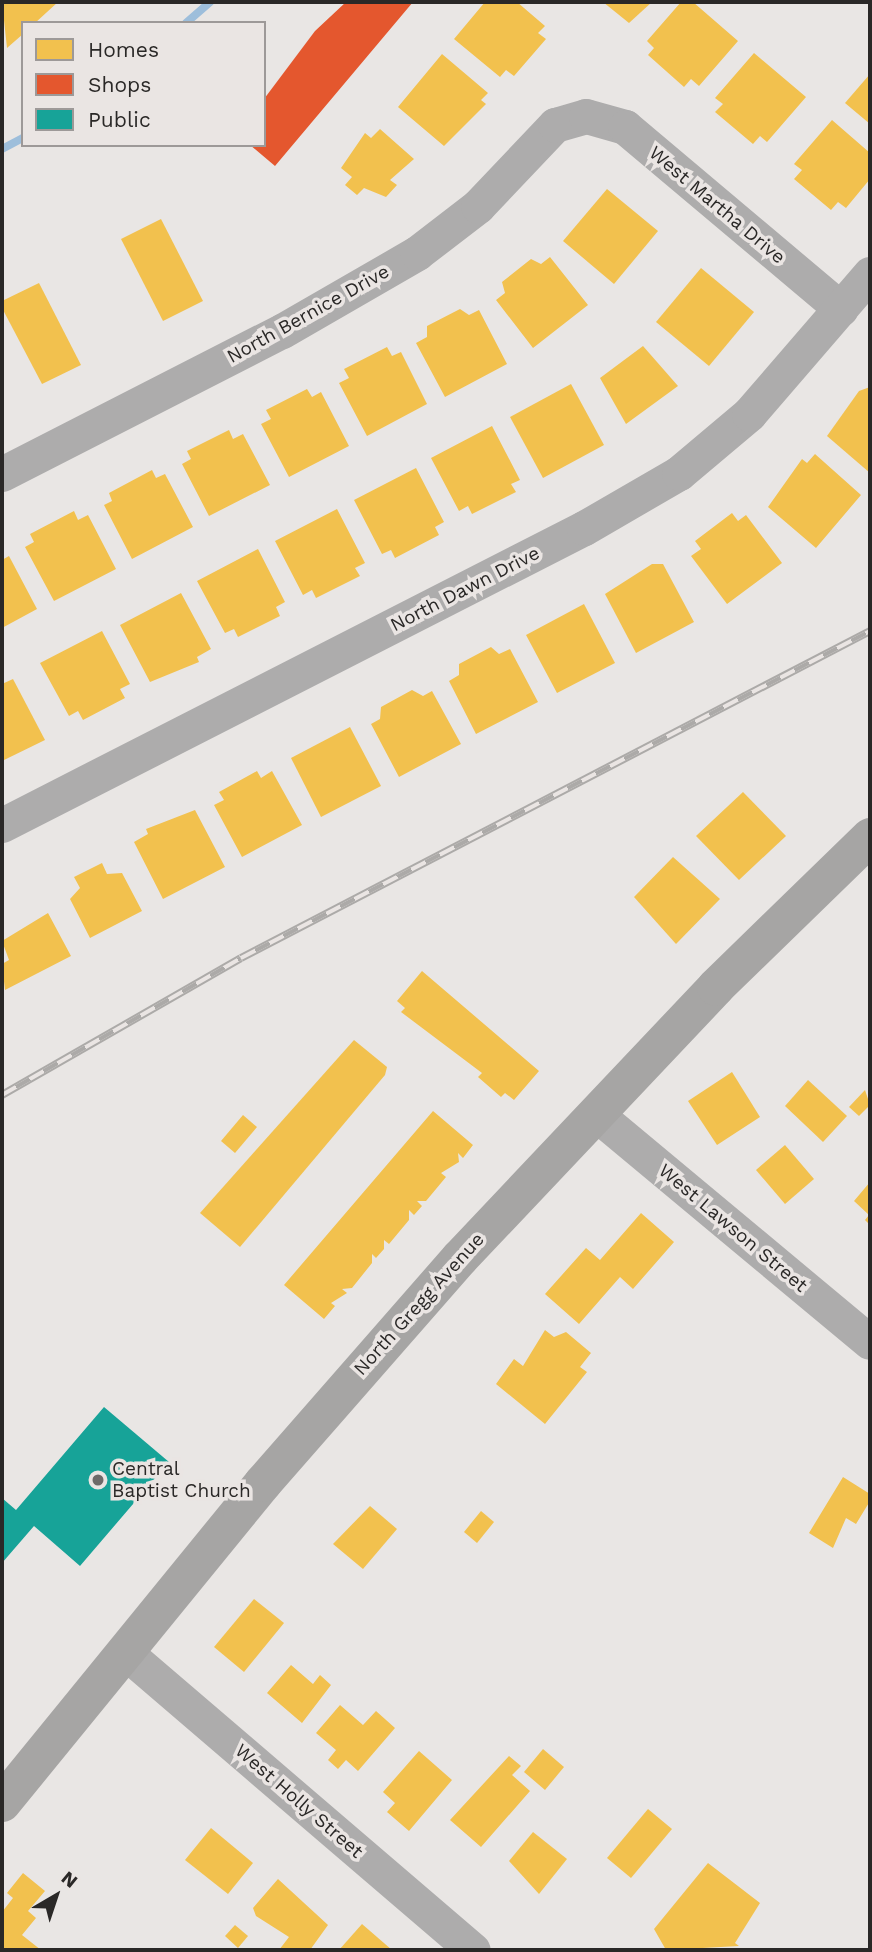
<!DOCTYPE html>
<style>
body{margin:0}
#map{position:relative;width:872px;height:1952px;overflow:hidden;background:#e9e6e4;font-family:"Work Sans",sans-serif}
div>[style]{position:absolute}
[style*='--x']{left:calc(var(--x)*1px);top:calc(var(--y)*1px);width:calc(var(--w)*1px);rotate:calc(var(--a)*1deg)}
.homes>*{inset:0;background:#f2c14e}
.shops>*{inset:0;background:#e4572e}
.public>*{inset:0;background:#17a398}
.stream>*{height:8px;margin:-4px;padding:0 4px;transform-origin:4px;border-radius:4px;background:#9dbedb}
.minor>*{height:35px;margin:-17.5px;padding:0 17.5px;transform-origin:17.5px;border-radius:17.5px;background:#adacac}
.major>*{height:38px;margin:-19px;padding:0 19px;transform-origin:19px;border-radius:19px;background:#a6a5a4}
.rail>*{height:8px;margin-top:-4px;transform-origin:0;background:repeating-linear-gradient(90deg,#eae5e3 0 16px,#acaaa8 0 32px);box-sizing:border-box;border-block:2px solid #acaaa8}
.dots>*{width:19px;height:19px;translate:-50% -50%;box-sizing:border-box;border:4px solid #eae5e3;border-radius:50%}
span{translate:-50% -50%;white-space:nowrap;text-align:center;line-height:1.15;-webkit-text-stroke:7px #eae5e3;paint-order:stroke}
.street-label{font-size:19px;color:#2a2827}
.poi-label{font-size:19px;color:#2a2827}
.left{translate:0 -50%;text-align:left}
.frame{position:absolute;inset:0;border:4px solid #2a2827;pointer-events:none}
.legend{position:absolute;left:21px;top:21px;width:245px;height:126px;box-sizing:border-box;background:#eae5e3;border:2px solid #9d9998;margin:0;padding:9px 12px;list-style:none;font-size:21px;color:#2a2827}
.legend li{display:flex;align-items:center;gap:14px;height:35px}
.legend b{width:35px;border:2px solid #9d9998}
.north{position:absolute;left:21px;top:1861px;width:70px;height:70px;-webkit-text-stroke:5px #eae5e3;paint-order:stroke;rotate:39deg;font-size:19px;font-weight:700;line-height:28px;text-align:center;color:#2a2827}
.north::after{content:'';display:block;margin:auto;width:24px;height:32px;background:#2a2827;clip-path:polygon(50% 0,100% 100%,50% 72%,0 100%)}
</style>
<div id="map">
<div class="homes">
<i style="clip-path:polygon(2px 2px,58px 2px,35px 23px,23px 23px,23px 34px,7px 48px)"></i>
<i style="clip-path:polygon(485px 2px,517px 2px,545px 26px,538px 33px,546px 39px,514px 76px,506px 70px,500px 77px,454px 39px)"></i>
<i style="clip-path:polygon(603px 2px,652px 2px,629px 23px)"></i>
<i style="clip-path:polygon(681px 2px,693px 2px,738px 41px,699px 86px,691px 79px,684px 87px,648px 55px,654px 48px,647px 41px)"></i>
<i style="clip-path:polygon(754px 53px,806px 97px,767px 142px,760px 136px,753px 144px,715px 112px,723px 104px,715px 98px)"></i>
<i style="clip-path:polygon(442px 54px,488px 93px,481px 100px,486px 104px,444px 146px,398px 107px)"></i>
<i style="clip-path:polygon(870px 74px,870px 124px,845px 103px)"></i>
<i style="clip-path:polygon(832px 120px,870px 153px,870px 179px,846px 208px,838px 202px,831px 210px,794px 179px,802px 170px,794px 164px)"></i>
<i style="clip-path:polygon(380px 129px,414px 159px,390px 180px,397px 185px,386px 197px,364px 188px,357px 195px,345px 185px,352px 177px,341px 168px,365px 133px,371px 138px)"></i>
<i style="clip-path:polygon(607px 189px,658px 231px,614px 284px,563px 241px)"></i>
<i style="clip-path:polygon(161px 219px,203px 301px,163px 321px,121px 239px)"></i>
<i style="clip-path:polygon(550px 257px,588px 305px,533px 348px,496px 300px,505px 293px,502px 282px,531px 259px,541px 264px)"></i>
<i style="clip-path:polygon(701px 268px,754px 312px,709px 366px,656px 322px)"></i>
<i style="clip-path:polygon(39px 283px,81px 365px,42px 384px,2px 308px,2px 301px)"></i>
<i style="clip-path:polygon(460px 309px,469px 315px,479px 310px,507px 364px,445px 397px,416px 343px,427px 337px,427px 326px)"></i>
<i style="clip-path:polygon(643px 346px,678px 386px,626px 424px,600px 378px)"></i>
<i style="clip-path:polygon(387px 347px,392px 356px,401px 352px,427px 404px,367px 436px,339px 383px,349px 378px,344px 369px)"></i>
<i style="clip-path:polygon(571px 384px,604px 445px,543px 478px,510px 417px)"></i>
<i style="clip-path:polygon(870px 387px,870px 473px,827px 436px,859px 391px)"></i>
<i style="clip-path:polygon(307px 389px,312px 397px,321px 392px,349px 446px,289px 477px,261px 424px,271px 419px,266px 410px)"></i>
<i style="clip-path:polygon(492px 426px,520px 480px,511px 484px,516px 492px,472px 514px,468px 506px,459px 511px,431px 458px)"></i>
<i style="clip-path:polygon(229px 430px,233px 439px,243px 434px,270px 485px,209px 516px,182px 464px,191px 459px,187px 451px)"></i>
<i style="clip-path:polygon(815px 454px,861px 495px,816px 548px,768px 507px,802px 459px,807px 463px)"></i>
<i style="clip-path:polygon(416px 468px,444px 522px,435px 527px,439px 535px,395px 558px,391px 550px,382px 554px,354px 500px)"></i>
<i style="clip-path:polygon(152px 470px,156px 478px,165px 474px,193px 527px,132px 559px,104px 505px,112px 501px,109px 493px)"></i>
<i style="clip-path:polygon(337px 509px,365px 563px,355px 568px,360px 576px,316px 598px,312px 590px,303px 595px,275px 541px)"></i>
<i style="clip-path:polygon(74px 511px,78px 520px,88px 515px,116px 569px,54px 601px,25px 547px,34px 542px,30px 534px)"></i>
<i style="clip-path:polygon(732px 513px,738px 521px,746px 515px,782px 563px,727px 604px,691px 556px,701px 549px,695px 541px)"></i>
<i style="clip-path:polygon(258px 549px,285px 602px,276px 607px,280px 616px,238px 637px,234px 629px,225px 633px,197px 581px)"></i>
<i style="clip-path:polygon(9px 556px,37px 609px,2px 628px,2px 560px)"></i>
<i style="clip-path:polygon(652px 564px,663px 564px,694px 622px,636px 653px,605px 594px)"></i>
<i style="clip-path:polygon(181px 593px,211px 649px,197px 657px,199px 662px,150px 682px,120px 625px)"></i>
<i style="clip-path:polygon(584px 604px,615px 663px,557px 693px,526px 635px)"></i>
<i style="clip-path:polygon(102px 631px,130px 684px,120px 689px,125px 698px,83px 720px,78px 711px,69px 716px,40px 663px)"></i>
<i style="clip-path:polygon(491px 647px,499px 654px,510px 649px,538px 702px,476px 734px,449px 681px,459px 675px,459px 664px)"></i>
<i style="clip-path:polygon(13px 679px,45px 740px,2px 761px,2px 684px)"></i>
<i style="clip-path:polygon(412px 690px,423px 696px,432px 691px,461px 744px,399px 777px,371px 724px,380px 719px,381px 707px)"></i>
<i style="clip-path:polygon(350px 727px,381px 786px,321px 817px,291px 758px)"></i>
<i style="clip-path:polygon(257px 771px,261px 778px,272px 771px,302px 825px,242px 857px,214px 805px,224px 800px,219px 792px)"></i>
<i style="clip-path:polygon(743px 792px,786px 836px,739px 880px,696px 836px)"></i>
<i style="clip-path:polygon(195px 810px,225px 867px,163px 899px,134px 842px,148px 834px,146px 829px)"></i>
<i style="clip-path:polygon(673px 857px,720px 899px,676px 944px,634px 897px)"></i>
<i style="clip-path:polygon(102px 863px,107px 874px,122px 873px,142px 911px,90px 938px,70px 899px,80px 888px,74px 877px)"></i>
<i style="clip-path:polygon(48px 913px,71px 956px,5px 990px,2px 964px,9px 960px,2px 941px)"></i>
<i style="clip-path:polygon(422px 971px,539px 1071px,514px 1100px,505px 1093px,501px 1097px,478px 1077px,482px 1073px,401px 1012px,405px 1008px,397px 1001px)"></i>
<i style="clip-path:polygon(354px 1040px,387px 1067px,385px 1075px,240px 1247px,200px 1213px)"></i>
<i style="clip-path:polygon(732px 1072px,760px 1117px,717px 1145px,688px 1101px)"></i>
<i style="clip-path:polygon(808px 1080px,847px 1116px,823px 1142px,785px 1106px)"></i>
<i style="clip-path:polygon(865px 1090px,870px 1105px,859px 1116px,849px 1107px)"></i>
<i style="clip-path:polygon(433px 1111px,473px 1145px,463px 1158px,458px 1153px,459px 1162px,441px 1173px,446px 1177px,426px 1201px,417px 1201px,422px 1206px,414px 1215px,409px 1210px,409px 1220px,389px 1244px,384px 1240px,384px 1249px,376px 1258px,372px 1254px,372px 1263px,352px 1288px,342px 1289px,347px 1293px,331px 1303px,335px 1306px,324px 1319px,284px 1285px)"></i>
<i style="clip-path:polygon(243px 1115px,257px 1127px,235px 1153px,221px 1141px)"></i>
<i style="clip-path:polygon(785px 1145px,814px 1179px,785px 1204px,756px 1170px)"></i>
<i style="clip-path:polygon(870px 1182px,870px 1225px,865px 1220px,869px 1215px,854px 1201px)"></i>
<i style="clip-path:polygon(641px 1213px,674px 1242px,633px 1289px,620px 1277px,579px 1324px,545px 1294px,586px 1248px,600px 1260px)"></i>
<i style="clip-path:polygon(545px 1330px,554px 1337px,566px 1332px,591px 1353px,580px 1367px,587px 1372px,545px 1424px,496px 1384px,514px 1359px,523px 1366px)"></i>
<i style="clip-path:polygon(843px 1477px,870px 1494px,870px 1501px,856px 1524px,846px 1518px,833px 1548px,809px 1533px)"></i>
<i style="clip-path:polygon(370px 1506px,397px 1529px,363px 1569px,333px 1544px)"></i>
<i style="clip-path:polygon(481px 1511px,494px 1522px,477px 1543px,464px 1532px)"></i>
<i style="clip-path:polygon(254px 1599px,284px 1623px,244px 1672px,214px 1647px)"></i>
<i style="clip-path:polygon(291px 1665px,313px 1684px,320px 1675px,331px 1685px,302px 1723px,267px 1693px)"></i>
<i style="clip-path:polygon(340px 1705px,363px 1725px,376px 1711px,395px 1728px,358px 1771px,346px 1760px,338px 1769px,328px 1760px,336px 1750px,316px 1733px)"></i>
<i style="clip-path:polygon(543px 1749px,564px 1767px,545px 1790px,524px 1772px)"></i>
<i style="clip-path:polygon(419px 1751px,452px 1780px,409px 1831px,387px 1812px,395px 1803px,383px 1792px)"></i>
<i style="clip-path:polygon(509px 1756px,521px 1766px,512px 1775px,530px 1791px,481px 1847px,450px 1820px)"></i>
<i style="clip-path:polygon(648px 1809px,672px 1829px,631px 1878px,607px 1858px)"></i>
<i style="clip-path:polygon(211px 1828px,253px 1863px,228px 1894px,185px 1860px)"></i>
<i style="clip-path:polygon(533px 1832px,567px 1859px,539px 1894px,509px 1861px)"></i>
<i style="clip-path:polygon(708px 1863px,760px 1903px,735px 1943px,739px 1946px,666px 1950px,654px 1929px)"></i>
<i style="clip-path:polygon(23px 1873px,45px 1891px,28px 1911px,36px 1918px,22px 1935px,41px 1950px,2px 1950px,2px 1912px,13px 1898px,7px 1893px)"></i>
<i style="clip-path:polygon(278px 1879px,328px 1925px,310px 1950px,279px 1950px,289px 1937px,256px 1916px,253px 1908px)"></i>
<i style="clip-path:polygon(362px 1924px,392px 1950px,339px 1950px)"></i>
<i style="clip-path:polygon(235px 1925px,248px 1936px,238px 1948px,225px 1936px)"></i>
</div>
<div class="shops">
<i style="clip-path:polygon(346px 2px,413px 2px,275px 166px,250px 145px,264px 145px,264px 99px,315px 31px)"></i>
</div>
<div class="public">
<i style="clip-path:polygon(104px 1407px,169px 1462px,80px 1566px,34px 1526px,2px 1563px,2px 1498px,16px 1510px)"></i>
</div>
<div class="stream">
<i style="--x:186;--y:23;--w:32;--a:-41"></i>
<i style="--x:2;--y:149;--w:24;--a:-28"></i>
</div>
<div class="minor">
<i style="--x:2;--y:474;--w:314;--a:-27.1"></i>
<i style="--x:282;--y:331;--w:156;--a:-30"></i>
<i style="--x:417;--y:253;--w:77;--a:-37.6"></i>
<i style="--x:478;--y:206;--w:112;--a:-46.5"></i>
<i style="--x:555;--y:125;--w:32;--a:-16"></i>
<i style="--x:586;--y:116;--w:41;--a:15.8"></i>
<i style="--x:625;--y:127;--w:282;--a:40.1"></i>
<i style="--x:2;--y:825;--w:653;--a:-27.04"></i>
<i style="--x:584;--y:528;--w:110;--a:-30.1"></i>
<i style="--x:679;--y:473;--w:92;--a:-40.1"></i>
<i style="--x:749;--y:414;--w:185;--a:-49.2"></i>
<i style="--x:596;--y:1114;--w:356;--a:39.8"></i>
<i style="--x:125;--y:1652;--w:458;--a:40.6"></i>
</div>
<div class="major">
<i style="--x:2;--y:1803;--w:413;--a:-50.8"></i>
<i style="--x:263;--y:1483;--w:299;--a:-48.8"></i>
<i style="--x:460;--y:1258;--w:373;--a:-46.6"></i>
<i style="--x:716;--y:987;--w:215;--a:-44.2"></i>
</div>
<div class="rail">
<i style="--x:2;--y:1095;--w:275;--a:-29.8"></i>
<i style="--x:241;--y:958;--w:709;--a:-27.47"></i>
</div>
<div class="dots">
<i style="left:98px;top:1480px;background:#6d6a69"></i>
</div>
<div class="street-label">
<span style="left:717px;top:205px;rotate:40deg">West Martha Drive</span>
<span style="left:308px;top:314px;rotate:-29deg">North Bernice Drive</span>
<span style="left:465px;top:589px;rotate:-27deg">North Dawn Drive</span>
<span style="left:733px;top:1228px;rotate:40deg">West Lawson Street</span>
<span style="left:419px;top:1304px;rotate:-48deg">North Gregg Avenue</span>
<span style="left:299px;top:1801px;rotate:41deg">West Holly Street</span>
</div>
<div class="poi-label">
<span class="left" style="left:112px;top:1480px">Central<br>Baptist Church</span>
</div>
<div class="frame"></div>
<ul class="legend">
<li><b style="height:19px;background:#f2c14e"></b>Homes</li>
<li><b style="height:19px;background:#e4572e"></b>Shops</li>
<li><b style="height:19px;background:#17a398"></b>Public</li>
</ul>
<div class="north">N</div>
</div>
